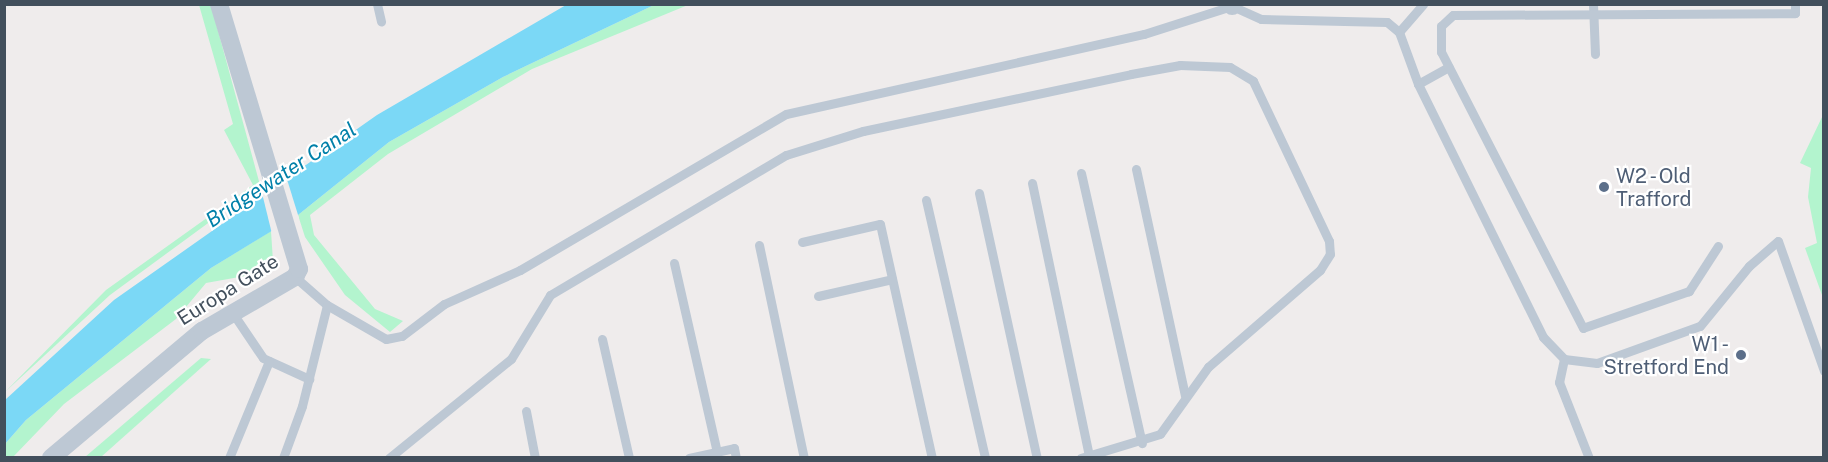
<!DOCTYPE html>
<style>
body{margin:0}
#map{position:relative;width:1828px;height:462px;overflow:hidden;background:#efecec;font-family:"Public Sans",sans-serif}
div>[style]{position:absolute}
[style*='--x']{left:calc(var(--x)*1px);top:calc(var(--y)*1px);width:calc(var(--w)*1px);rotate:calc(var(--a)*1deg)}
.green>*{inset:0;background:#b3f4ce}
.water>*{inset:0;background:#7bd8f6}
.pier>*{inset:0;background:#efecec}
.service>*{height:9px;margin:-4.5px;padding:0 4.5px;transform-origin:4.5px;border-radius:4.5px;background:#bdc8d4}
.minor>*{height:18px;margin:-9px;padding:0 9px;transform-origin:9px;border-radius:9px;background:#bdc8d4}
.dots>*{width:16px;height:16px;translate:-50% -50%;box-sizing:border-box;border:3px solid #fff;border-radius:50%}
span{translate:-50% -50%;white-space:nowrap;text-align:center;line-height:1.15;-webkit-text-stroke:4.5px #fff;paint-order:stroke}
.service-label{font-size:20px;color:#4e5e75}
.left{translate:0 -50%;text-align:left}
.right{translate:-100% -50%;text-align:right}
.street-label{font-size:20px;color:#424f5c}
.water-label{font-size:21px;color:#0180a9;font-style:italic}
.frame{position:absolute;inset:0;border:6px solid #424f5c;pointer-events:none}
</style>
<div id="map">
<div class="green">
<i style="clip-path:polygon(199px 5px,211px 5px,260px 185px,110px 295px,5px 392px,106px 290px,253px 185px,224px 130px,233px 124px)"></i>
<i style="clip-path:polygon(654px 5px,688px 5px,532px 69px,388px 154px,310px 215px,314px 235px,375px 309px,403px 321px,390px 332px,345px 295px,305px 237px,298px 215px,389px 142px,503px 77px)"></i>
<i style="clip-path:polygon(1823px 115px,1824px 295px,1822px 295px,1805px 248px,1817px 243px,1808px 197px,1811px 168px,1800px 163px)"></i>
<i style="clip-path:polygon(271px 231px,273px 261px,245px 276px,206px 283px,176px 319px,64px 404px,13px 457px,5px 458px,5px 444px,26px 420px,211px 268px)"></i>
<i style="clip-path:polygon(201px 358px,211px 359px,101px 457px,85px 457px)"></i>
</div>
<div class="water">
<i style="clip-path:polygon(566px 5px,654px 5px,503px 77px,389px 142px,298px 215px,211px 268px,26px 420px,5px 444px,5px 400px,114px 300px,377px 115px)"></i>
</div>
<div class="pier">
<i style="clip-path:polygon(285px 173px,299px 218px,272px 234px,261px 189px)"></i>
</div>
<div class="service">
<i style="--x:377;--y:4;--w:18;--a:77"></i>
<i style="--x:1593;--y:4;--w:50;--a:87.7"></i>
<i style="--x:1399;--y:32;--w:37;--a:-49"></i>
<i style="--x:1418;--y:84;--w:35;--a:-29"></i>
<i style="--x:1136;--y:169;--w:232;--a:77.8"></i>
<i style="--x:1081;--y:173;--w:277;--a:77.3"></i>
<i style="--x:1032;--y:183;--w:279;--a:78.2"></i>
<i style="--x:979;--y:193;--w:271;--a:77.7"></i>
<i style="--x:926;--y:200;--w:265;--a:77.1"></i>
<i style="--x:802;--y:242;--w:80;--a:-13"></i>
<i style="--x:880;--y:224;--w:240;--a:77.5"></i>
<i style="--x:759;--y:245;--w:218;--a:78.1"></i>
<i style="--x:1718;--y:246;--w:54;--a:122.8"></i>
<i style="--x:1689;--y:291;--w:112;--a:160.8"></i>
<i style="--x:1583;--y:328;--w:310;--a:-117.2"></i>
<i style="--x:1441;--y:52;--w:26;--a:-90"></i>
<i style="--x:1441;--y:26;--w:16;--a:-43"></i>
<i style="--x:1453;--y:15;--w:342;--a:-0.3"></i>
<i style="--x:1795;--y:13;--w:9;--a:-90"></i>
<i style="--x:674;--y:263;--w:194;--a:77.2"></i>
<i style="--x:295;--y:277;--w:43;--a:41.2"></i>
<i style="--x:327;--y:305;--w:68;--a:30"></i>
<i style="--x:386;--y:339;--w:16;--a:-11"></i>
<i style="--x:402;--y:336;--w:53;--a:-37.3"></i>
<i style="--x:444;--y:304;--w:83;--a:-24.1"></i>
<i style="--x:520;--y:270;--w:308;--a:-30.4"></i>
<i style="--x:786;--y:114;--w:367;--a:-12.6"></i>
<i style="--x:1144;--y:34;--w:92;--a:-17.7"></i>
<i style="--x:1232;--y:6;--w:32;--a:24"></i>
<i style="--x:1261;--y:19;--w:126;--a:1.4"></i>
<i style="--x:1387;--y:22;--w:16;--a:40"></i>
<i style="--x:1399;--y:32;--w:55;--a:69.9"></i>
<i style="--x:1418;--y:84;--w:282;--a:63.7"></i>
<i style="--x:1543;--y:337;--w:30;--a:46"></i>
<i style="--x:1564;--y:359;--w:33;--a:7"></i>
<i style="--x:1597;--y:363;--w:109;--a:-19.8"></i>
<i style="--x:1700;--y:326;--w:77;--a:-50.8"></i>
<i style="--x:1749;--y:266;--w:38;--a:-41"></i>
<i style="--x:1778;--y:241;--w:138;--a:70.5"></i>
<i style="--x:818;--y:296;--w:76;--a:-12.9"></i>
<i style="--x:232;--y:312;--w:55;--a:56"></i>
<i style="--x:263;--y:358;--w:51;--a:24.5"></i>
<i style="--x:602;--y:339;--w:122;--a:77.2"></i>
<i style="--x:1564;--y:359;--w:24;--a:102"></i>
<i style="--x:1559;--y:382;--w:82;--a:68.5"></i>
<i style="--x:526;--y:411;--w:48;--a:79.2"></i>
<i style="--x:229;--y:458;--w:105;--a:-67.6"></i>
<i style="--x:283;--y:458;--w:55;--a:-69.9"></i>
<i style="--x:302;--y:406;--w:104;--a:-76.1"></i>
<i style="--x:389;--y:458;--w:157;--a:-39.1"></i>
<i style="--x:511;--y:359;--w:75;--a:-58.6"></i>
<i style="--x:550;--y:295;--w:274;--a:-30.7"></i>
<i style="--x:786;--y:155;--w:81;--a:-17.3"></i>
<i style="--x:863;--y:131;--w:274;--a:-12"></i>
<i style="--x:1131;--y:74;--w:50;--a:-10.4"></i>
<i style="--x:1180;--y:65;--w:50;--a:2.3"></i>
<i style="--x:1230;--y:67;--w:27;--a:31"></i>
<i style="--x:1253;--y:81;--w:177;--a:64.6"></i>
<i style="--x:1329;--y:241;--w:13;--a:86"></i>
<i style="--x:1330;--y:254;--w:19;--a:122"></i>
<i style="--x:1320;--y:270;--w:148;--a:139.1"></i>
<i style="--x:1208;--y:367;--w:82;--a:125.6"></i>
<i style="--x:1160;--y:434;--w:83;--a:163.1"></i>
<i style="--x:689;--y:458;--w:46;--a:-12.5"></i>
<i style="--x:734;--y:448;--w:10;--a:79"></i>
</div>
<div class="minor">
<i style="--x:1230;--y:4;--w:3;--a:45"></i>
<i style="--x:51;--y:458;--w:197;--a:-40.1"></i>
<i style="--x:202;--y:331;--w:108;--a:-30.1"></i>
<i style="--x:295;--y:277;--w:9;--a:-63"></i>
<i style="--x:299;--y:269;--w:277;--a:-106.8"></i>
</div>
<div class="dots">
<i style="left:1604px;top:187px;background:#5c6f8a"></i>
<i style="left:1741px;top:355px;background:#5c6f8a"></i>
</div>
<div class="service-label">
<span class="left" style="left:1616px;top:188px">W2 - Old<br>Trafford</span>
<span class="right" style="left:1729px;top:356px">W1 -<br>Stretford End</span>
</div>
<div class="street-label">
<span style="left:228px;top:290px;rotate:-32deg">Europa Gate</span>
</div>
<div class="water-label">
<span style="left:281px;top:175px;rotate:-33deg">Bridgewater Canal</span>
</div>
<div class="frame"></div>
</div>
